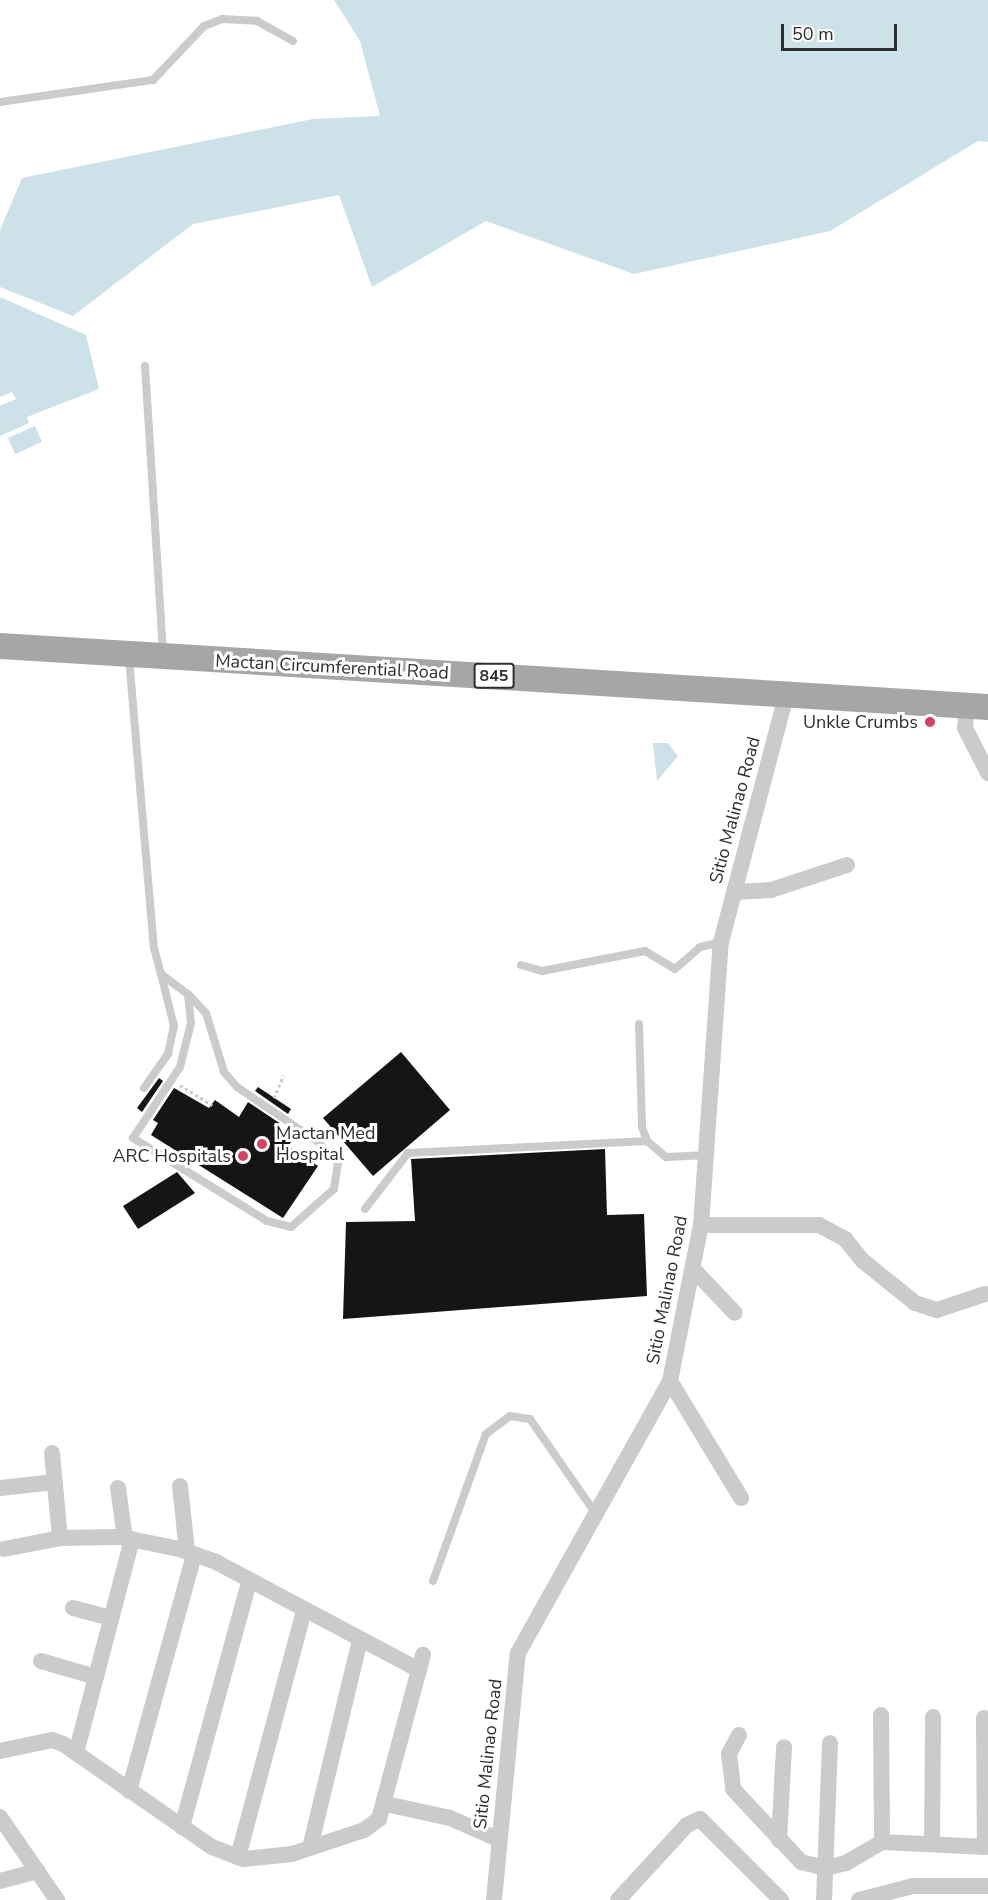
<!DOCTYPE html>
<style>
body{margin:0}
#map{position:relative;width:988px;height:1900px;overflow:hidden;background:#fff;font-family:"Nunito Sans",sans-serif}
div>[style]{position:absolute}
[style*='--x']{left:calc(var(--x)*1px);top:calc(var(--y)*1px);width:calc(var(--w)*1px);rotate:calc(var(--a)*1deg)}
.water>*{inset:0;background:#cce1e8}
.building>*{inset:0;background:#151515}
.path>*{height:3px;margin-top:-1.5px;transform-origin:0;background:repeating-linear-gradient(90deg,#cbcbcb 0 3px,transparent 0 6px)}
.lane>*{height:8px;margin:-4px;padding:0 4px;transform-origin:4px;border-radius:4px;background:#cbcbcb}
.street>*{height:16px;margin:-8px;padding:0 8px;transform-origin:8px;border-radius:8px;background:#cbcbcb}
.primary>*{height:26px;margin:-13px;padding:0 13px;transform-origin:13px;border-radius:13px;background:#a6a6a6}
.dots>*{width:16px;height:16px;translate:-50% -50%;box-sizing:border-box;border:3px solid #fff;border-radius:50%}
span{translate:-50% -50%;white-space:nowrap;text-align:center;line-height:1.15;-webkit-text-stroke:6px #fff;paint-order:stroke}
.shield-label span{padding:2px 4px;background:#fff;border:2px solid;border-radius:4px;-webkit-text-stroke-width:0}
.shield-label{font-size:16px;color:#2e2e2e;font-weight:700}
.street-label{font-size:18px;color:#2e2e2e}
.poi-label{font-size:18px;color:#2e2e2e}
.right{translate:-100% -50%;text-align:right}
.left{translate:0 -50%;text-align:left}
.scale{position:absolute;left:781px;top:24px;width:116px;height:27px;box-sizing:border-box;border:3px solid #2e2e2e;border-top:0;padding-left:8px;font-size:18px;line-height:21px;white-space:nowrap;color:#2e2e2e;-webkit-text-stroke:4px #fff;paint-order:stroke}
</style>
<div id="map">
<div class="water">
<i style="clip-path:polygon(334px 0,988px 0,988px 142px,978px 141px,830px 231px,634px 274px,486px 221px,372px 287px,339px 195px,193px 224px,73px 316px,0 287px,0 230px,22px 178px,313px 119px,380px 116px,360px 41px)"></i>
<i style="clip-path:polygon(0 297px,86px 335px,99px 389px,27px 417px,29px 423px,0 436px,0 406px,16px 399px,12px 392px,0 397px)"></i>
<i style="clip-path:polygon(35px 426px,42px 442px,15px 454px,8px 438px)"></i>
<i style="clip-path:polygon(653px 743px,668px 743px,678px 756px,657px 781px)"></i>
</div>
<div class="building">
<i style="clip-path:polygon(401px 1052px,450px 1110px,373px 1176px,323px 1118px)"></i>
<i style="clip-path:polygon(159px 1078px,163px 1081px,142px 1112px,137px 1108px)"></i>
<i style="clip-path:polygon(258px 1087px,291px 1109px,288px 1114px,255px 1091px)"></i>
<i style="clip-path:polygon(174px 1088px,209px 1108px,215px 1100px,239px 1117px,248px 1102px,281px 1124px,277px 1131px,292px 1141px,288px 1146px,318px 1166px,283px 1218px,151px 1135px,158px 1123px,153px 1120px)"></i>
<i style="clip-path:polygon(605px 1149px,607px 1215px,644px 1214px,647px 1296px,343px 1319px,346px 1222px,415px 1221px,411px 1159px)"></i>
<i style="clip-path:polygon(177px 1172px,195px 1193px,138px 1229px,123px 1206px)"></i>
</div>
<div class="path">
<i style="--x:180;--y:1085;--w:38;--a:32"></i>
<i style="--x:274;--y:1098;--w:25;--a:-67"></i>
</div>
<div class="lane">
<i style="--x:0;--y:102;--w:155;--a:-8.2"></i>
<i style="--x:153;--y:80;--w:74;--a:-46.6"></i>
<i style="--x:204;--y:26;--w:19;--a:-21"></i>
<i style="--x:222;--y:19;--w:35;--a:3"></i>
<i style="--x:257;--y:21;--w:41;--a:29.1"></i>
<i style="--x:145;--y:366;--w:288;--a:86.4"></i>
<i style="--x:129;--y:658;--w:291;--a:85.1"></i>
<i style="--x:154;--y:948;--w:27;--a:75"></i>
<i style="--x:161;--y:974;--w:34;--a:37"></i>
<i style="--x:188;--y:994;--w:26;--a:47"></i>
<i style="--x:206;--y:1013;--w:62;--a:73"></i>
<i style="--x:224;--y:1072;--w:20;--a:49"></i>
<i style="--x:237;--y:1087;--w:97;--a:34"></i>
<i style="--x:317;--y:1141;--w:30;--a:46"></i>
<i style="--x:338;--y:1163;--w:26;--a:99"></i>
<i style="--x:334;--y:1189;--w:57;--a:138.5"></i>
<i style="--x:291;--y:1227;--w:25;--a:-166"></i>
<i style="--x:267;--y:1221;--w:158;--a:-148.2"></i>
<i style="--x:133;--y:1138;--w:85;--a:-56.5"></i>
<i style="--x:180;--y:1067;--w:45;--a:-76"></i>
<i style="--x:191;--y:1023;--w:29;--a:-96"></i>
<i style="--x:521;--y:965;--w:22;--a:16"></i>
<i style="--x:542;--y:971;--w:105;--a:-11"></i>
<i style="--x:645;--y:951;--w:35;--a:31"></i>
<i style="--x:675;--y:969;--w:33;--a:-41"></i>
<i style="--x:700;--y:947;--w:22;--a:-13"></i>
<i style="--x:639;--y:1024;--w:103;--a:88.3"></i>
<i style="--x:642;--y:1127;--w:15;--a:70"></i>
<i style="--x:647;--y:1141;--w:25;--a:40"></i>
<i style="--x:666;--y:1157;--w:43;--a:-2.7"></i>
<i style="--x:144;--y:1088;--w:42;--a:-54.8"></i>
<i style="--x:168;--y:1054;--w:29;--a:-78"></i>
<i style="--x:174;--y:1026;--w:54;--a:-104"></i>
<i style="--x:365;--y:1209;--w:71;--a:-52.5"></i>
<i style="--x:408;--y:1153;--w:239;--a:-2.9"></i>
<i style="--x:433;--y:1581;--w:156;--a:-70.2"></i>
<i style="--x:486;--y:1434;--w:30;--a:-37"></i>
<i style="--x:510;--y:1416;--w:20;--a:9"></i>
<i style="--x:530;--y:1419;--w:112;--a:55.2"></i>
</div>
<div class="street">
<i style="--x:967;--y:705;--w:23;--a:95"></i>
<i style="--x:965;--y:728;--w:51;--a:62.9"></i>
<i style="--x:734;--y:892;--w:37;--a:-3"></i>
<i style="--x:771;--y:890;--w:80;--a:-18.2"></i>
<i style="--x:701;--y:1225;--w:118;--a:0"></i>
<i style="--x:819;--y:1225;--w:30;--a:28"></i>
<i style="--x:845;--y:1239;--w:28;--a:51"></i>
<i style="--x:863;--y:1261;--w:67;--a:38.9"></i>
<i style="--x:915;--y:1303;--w:23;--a:18"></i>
<i style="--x:937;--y:1310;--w:51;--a:-18.4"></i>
<i style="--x:694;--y:1270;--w:59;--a:46.4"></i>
<i style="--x:670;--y:1381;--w:137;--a:58.7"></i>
<i style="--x:52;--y:1453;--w:85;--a:84.6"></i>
<i style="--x:180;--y:1486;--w:66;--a:83.9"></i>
<i style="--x:0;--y:1488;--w:55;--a:-6.2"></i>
<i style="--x:118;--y:1488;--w:50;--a:82"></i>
<i style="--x:4;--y:1549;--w:57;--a:-11.1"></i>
<i style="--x:60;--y:1538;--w:60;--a:-1"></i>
<i style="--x:120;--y:1537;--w:60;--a:11.5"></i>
<i style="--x:179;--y:1549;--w:39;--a:19"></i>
<i style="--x:216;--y:1562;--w:230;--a:28"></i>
<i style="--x:73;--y:1608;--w:39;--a:15"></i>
<i style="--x:41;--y:1661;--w:57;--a:16.2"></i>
<i style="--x:881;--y:1715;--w:127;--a:89.5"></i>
<i style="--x:984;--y:1718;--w:129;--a:89.6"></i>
<i style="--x:739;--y:1735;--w:21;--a:118"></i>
<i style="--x:729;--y:1754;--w:35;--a:83"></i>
<i style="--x:733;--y:1789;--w:100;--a:47"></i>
<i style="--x:801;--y:1862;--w:25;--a:14"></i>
<i style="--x:825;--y:1868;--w:22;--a:-13"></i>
<i style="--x:846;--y:1863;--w:42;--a:-30.3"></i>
<i style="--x:882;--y:1842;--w:106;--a:2.7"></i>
<i style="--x:0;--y:1751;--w:53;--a:-11.9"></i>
<i style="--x:52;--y:1740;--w:12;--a:20"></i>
<i style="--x:63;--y:1744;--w:181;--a:34.7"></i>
<i style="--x:212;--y:1847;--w:34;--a:21"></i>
<i style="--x:244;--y:1859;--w:48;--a:-5.9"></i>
<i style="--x:292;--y:1854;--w:76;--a:-18.4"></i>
<i style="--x:364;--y:1830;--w:19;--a:-36"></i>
<i style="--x:379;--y:1819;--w:170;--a:-75"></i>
<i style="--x:76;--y:1753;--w:221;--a:-75.3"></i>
<i style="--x:129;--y:1791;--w:245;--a:-74.6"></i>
<i style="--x:386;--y:1804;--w:66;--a:12.3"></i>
<i style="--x:450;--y:1818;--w:52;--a:23.6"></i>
<i style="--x:0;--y:1817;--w:101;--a:55.5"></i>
<i style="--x:182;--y:1827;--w:254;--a:-74.7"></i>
<i style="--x:779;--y:1840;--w:93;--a:-86.9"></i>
<i style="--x:932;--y:1844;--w:127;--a:-89.5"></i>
<i style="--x:310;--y:1848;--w:214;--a:-76.5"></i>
<i style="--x:238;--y:1857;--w:256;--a:-75"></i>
<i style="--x:0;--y:1881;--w:39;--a:-15"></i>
<i style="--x:494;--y:1900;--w:248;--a:-84.5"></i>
<i style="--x:518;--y:1653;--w:312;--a:-60.8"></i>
<i style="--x:670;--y:1381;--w:159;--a:-78.8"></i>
<i style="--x:701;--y:1225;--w:284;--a:-86"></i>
<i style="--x:721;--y:942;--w:258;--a:-75.2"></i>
<i style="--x:618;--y:1900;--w:102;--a:-47.4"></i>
<i style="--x:687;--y:1825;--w:14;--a:-25"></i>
<i style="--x:700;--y:1819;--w:115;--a:45"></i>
<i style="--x:824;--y:1900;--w:157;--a:-87.8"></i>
<i style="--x:859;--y:1900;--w:56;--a:-14.5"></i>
<i style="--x:913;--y:1886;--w:75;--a:0"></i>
</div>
<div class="primary">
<i style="--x:0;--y:646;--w:990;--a:3.53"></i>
</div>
<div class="dots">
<i style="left:930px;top:722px;background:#d34361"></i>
<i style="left:262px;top:1144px;background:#d34361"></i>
<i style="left:243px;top:1156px;background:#d34361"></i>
</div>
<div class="shield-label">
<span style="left:494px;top:676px">845</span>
</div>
<div class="street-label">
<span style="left:332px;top:667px;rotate:3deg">Mactan Circumferential Road</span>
<span style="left:735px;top:810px;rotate:-75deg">Sitio Malinao Road</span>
<span style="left:667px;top:1290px;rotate:-79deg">Sitio Malinao Road</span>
<span style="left:488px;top:1754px;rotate:-84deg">Sitio Malinao Road</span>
</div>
<div class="poi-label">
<span class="right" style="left:918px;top:722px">Unkle Crumbs</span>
<span class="left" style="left:276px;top:1144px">Mactan Med<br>Hospital</span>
<span class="right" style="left:231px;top:1156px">ARC Hospitals</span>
</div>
<div class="scale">50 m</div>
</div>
